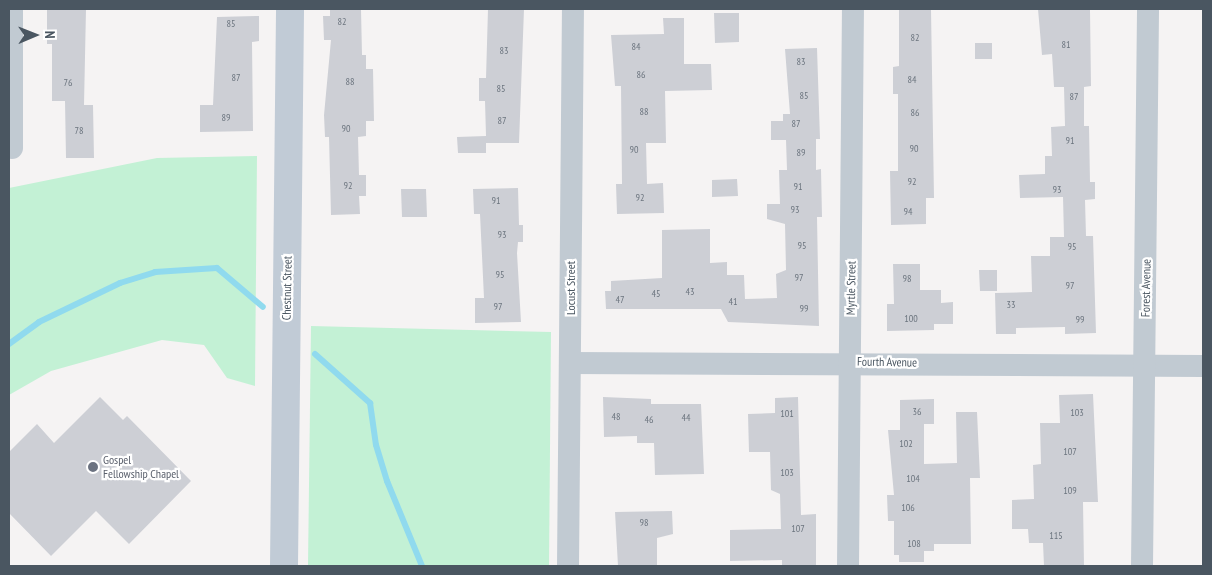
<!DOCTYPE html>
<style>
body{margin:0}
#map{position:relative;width:1212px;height:575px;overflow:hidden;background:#f5f3f3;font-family:"PT Sans Narrow",sans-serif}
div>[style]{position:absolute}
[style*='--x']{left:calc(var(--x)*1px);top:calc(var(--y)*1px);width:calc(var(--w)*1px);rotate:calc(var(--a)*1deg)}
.green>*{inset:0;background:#c3f1d5}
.stream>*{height:6px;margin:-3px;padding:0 3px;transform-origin:3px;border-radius:3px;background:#90daee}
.building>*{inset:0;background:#cdcfd5}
.street>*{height:22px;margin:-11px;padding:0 11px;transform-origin:11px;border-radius:11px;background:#c1cad2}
.secondary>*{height:28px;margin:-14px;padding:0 14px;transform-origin:14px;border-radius:14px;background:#c1cbd6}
.dots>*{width:14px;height:14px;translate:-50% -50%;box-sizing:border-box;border:2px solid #fff;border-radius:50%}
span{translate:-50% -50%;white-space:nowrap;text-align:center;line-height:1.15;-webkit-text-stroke:4.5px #fff;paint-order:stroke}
.number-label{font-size:10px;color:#6b747e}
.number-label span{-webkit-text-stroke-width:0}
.street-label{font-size:12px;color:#4a5661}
.worship-label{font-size:12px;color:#5b616d}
.left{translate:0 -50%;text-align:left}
.frame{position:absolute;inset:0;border:10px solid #4a5661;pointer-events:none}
.north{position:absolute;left:10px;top:10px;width:50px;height:50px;-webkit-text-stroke:4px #fff;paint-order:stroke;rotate:89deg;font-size:14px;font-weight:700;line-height:20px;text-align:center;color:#4a5661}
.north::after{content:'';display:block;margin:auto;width:18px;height:22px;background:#4a5661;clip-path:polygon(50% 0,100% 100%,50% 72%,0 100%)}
</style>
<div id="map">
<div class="green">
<i style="clip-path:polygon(257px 156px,255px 386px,227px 378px,204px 345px,162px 340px,51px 371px,9px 395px,9px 188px,157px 158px)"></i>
<i style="clip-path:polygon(311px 326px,551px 332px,549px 566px,308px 566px)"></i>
</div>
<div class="stream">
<i style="--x:9;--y:344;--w:37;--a:-36"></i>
<i style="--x:39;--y:322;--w:90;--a:-25.7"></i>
<i style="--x:120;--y:283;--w:37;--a:-17"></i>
<i style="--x:155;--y:272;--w:62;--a:-3.7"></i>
<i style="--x:217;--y:268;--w:60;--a:40.3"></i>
<i style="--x:315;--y:354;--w:74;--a:41.7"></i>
<i style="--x:370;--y:403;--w:42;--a:81.9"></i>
<i style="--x:376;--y:445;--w:38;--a:73"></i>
<i style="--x:387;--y:481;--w:92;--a:67.6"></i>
</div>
<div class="building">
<i style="clip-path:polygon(47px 9px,86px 9px,84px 105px,93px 105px,94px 158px,66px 158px,65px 101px,52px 101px,52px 44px,47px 44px)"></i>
<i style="clip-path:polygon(330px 9px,361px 9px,362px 55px,366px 55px,366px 69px,373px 69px,374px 121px,366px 121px,366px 136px,358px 137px,359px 175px,366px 175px,366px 196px,359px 196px,360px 214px,331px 215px,329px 137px,325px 137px,324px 115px,331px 40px,324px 40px,323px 16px,330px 16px)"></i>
<i style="clip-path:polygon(488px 9px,524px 9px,519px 143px,486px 143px,486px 153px,458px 153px,457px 137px,486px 136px,485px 101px,479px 101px,479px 78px,486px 78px)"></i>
<i style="clip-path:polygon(899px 9px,931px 9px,934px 198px,926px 198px,926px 224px,891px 225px,890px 171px,898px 171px,898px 94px,893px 94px,893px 67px,899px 66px)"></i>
<i style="clip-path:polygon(1038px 9px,1090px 10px,1091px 86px,1084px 87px,1084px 126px,1089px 126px,1090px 182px,1095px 182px,1095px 199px,1085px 200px,1086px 236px,1093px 236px,1096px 333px,1065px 334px,1065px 327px,1016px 328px,1016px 334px,996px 334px,995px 293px,1032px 292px,1031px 256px,1050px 256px,1050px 237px,1064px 237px,1063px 197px,1020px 198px,1019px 175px,1045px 174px,1045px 156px,1052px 156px,1051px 127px,1065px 126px,1064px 87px,1054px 87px,1052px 54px,1042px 55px)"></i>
<i style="clip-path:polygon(714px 13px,739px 13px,739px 42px,715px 43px)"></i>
<i style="clip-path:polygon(259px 16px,259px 41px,252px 42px,253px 131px,200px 132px,200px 105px,213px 105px,217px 17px)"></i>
<i style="clip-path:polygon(663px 18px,684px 18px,684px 64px,711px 64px,712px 90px,665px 91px,666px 143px,646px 143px,647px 184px,663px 183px,664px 213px,617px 214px,616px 184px,622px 184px,621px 86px,615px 86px,611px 35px,664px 34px)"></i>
<i style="clip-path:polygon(975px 43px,992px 43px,992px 59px,975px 59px)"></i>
<i style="clip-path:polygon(817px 48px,820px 139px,816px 139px,816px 170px,821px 169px,822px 217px,817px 217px,819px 326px,728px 322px,721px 309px,606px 309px,605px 291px,611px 291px,611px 281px,662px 278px,662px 230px,710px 229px,710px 263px,727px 262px,727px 275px,744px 275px,745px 299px,777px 298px,776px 274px,786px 270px,785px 224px,767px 219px,767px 204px,780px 204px,779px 170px,787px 170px,786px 140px,771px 140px,771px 121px,783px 121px,783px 114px,790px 114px,785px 49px)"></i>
<i style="clip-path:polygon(737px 179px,738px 196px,712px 197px,712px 180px)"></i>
<i style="clip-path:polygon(518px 188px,519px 225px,523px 225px,523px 242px,518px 242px,517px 253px,521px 322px,475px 323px,475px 298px,484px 298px,480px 214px,474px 214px,473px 189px)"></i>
<i style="clip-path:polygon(401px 189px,426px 189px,427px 217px,402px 217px)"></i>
<i style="clip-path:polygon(893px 264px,920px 264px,920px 290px,941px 290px,941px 303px,953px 302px,953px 324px,934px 324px,934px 330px,887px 331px,887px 304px,894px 304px)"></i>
<i style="clip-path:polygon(979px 270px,997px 270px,997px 291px,980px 291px)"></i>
<i style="clip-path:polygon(1093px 394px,1098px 502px,1083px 502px,1084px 566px,1044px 566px,1043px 543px,1029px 543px,1028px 529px,1012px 529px,1012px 500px,1034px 499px,1033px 465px,1041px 464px,1040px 423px,1060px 423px,1059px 395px)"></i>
<i style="clip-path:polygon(100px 397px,123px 420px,127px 416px,191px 481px,129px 544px,96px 511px,51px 556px,9px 513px,9px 452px,37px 424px,54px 443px)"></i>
<i style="clip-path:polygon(603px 397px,651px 399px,651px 404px,701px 404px,704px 474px,655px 475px,654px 443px,637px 443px,637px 436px,604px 437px)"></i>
<i style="clip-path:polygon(798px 397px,801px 515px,816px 514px,816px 566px,782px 566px,782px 560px,730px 561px,730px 530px,781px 529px,780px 494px,771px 490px,770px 452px,749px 452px,748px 414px,775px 413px,775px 398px)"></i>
<i style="clip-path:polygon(934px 399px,934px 424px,924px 424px,924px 464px,957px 463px,956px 412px,977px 412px,980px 478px,970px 478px,971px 544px,934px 544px,934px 551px,924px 551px,924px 562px,899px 562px,899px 555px,894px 555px,894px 521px,888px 521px,887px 495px,894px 495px,888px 430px,900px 430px,900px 400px)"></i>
<i style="clip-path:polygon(672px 511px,673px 534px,657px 538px,657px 566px,618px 566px,615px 512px)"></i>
</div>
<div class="street">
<i style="--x:12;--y:148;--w:139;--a:-90"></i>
<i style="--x:571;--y:363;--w:632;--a:0.27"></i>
<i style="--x:568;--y:566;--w:557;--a:-89.49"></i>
<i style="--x:848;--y:566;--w:557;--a:-89.49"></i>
<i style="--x:1142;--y:566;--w:557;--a:-89.38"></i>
</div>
<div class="secondary">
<i style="--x:284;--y:566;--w:557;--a:-89.38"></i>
</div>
<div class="dots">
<i style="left:93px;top:467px;background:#6b7280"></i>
</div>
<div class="number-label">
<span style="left:342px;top:22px">82</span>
<span style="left:231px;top:24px">85</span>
<span style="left:915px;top:38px">82</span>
<span style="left:1066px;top:45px">81</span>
<span style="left:636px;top:47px">84</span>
<span style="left:504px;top:51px">83</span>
<span style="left:801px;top:62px">83</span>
<span style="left:641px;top:75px">86</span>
<span style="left:236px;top:78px">87</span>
<span style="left:912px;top:80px">84</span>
<span style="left:350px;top:82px">88</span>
<span style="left:68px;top:83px">76</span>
<span style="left:501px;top:89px">85</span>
<span style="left:804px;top:96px">85</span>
<span style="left:1074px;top:97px">87</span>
<span style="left:644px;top:112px">88</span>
<span style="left:915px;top:113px">86</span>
<span style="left:226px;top:118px">89</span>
<span style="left:502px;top:121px">87</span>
<span style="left:796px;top:124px">87</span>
<span style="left:346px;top:129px">90</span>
<span style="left:79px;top:131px">78</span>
<span style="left:1070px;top:141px">91</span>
<span style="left:914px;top:149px">90</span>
<span style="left:634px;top:150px">90</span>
<span style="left:801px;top:153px">89</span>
<span style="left:912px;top:182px">92</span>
<span style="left:348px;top:186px">92</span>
<span style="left:798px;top:187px">91</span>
<span style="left:1057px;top:190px">93</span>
<span style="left:640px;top:198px">92</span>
<span style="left:496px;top:201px">91</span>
<span style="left:795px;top:210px">93</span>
<span style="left:908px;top:212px">94</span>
<span style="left:502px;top:235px">93</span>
<span style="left:802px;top:246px">95</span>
<span style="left:1072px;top:247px">95</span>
<span style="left:500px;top:275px">95</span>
<span style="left:799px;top:278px">97</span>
<span style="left:907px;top:279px">98</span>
<span style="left:1070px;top:286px">97</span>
<span style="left:690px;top:292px">43</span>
<span style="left:656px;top:294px">45</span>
<span style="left:620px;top:300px">47</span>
<span style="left:733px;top:302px">41</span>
<span style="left:1011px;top:305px">33</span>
<span style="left:498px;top:307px">97</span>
<span style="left:804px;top:309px">99</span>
<span style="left:911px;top:319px">100</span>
<span style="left:1080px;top:320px">99</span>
<span style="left:917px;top:412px">36</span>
<span style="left:1077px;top:413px">103</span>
<span style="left:787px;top:414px">101</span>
<span style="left:616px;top:417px">48</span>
<span style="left:686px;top:418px">44</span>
<span style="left:649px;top:420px">46</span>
<span style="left:906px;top:444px">102</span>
<span style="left:1070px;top:452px">107</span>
<span style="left:787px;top:473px">103</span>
<span style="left:913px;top:479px">104</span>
<span style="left:1070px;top:491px">109</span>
<span style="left:908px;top:508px">106</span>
<span style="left:644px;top:523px">98</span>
<span style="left:798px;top:529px">107</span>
<span style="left:1056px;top:536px">115</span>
<span style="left:914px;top:544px">108</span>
</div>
<div class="street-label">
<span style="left:287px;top:288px;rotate:-89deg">Chestnut Street</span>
<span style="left:571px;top:288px;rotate:-90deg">Locust Street</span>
<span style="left:851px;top:288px;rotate:-89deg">Myrtle Street</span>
<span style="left:1146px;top:288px;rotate:-89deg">Forest Avenue</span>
<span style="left:887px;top:362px;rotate:1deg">Fourth Avenue</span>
</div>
<div class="worship-label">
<span class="left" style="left:103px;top:467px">Gospel<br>Fellowship Chapel</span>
</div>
<div class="frame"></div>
<div class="north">N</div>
</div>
